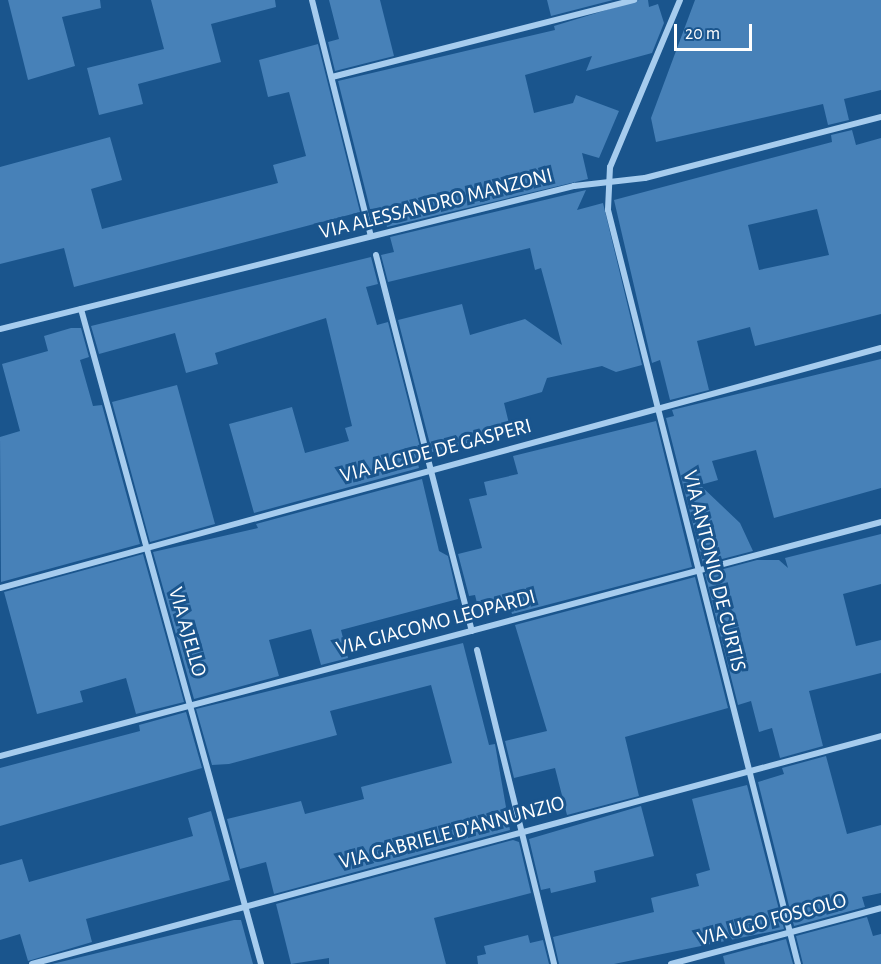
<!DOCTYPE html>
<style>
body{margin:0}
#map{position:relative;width:881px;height:964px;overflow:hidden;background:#1a558d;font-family:"Alegreya Sans",sans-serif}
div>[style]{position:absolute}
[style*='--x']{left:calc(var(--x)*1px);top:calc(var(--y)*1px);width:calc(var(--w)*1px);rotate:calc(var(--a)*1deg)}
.building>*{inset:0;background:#4781b8}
.street>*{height:6px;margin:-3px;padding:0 3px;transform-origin:3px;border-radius:3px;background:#a6ccee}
span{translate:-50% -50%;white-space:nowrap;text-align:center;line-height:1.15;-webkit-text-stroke:6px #1a558d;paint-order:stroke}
.street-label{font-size:21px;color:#fff}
.scale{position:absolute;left:674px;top:24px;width:78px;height:27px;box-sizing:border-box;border:3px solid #fff;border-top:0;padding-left:8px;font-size:18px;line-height:21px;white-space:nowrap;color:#fff;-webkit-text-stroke:4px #1a558d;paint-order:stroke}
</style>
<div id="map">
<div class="building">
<i style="clip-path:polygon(8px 0,100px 0,101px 8px,62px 17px,75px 66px,28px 80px)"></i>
<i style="clip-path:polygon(151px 0,275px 0,276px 7px,211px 24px,221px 62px,138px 84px,143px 104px,99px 115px,87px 68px,164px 49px)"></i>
<i style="clip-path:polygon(329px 0,380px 0,394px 56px,335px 71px,328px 42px,339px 39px)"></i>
<i style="clip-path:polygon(547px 0,613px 0,551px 16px)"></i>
<i style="clip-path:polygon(639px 0,648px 0,649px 7px,658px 4px,664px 23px,652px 53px,586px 71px,592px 56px,525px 75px,534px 113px,573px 103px,576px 95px,619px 111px,599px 158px,582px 153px,588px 179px,387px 227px,383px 208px,370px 209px,338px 81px,555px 30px,554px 26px)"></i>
<i style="clip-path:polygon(695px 0,881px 0,881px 90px,844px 99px,849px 120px,828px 125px,823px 104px,656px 142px,651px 118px)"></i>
<i style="clip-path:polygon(318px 44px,360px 212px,74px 287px,64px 248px,0 264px,0 167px,110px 137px,122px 180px,91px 189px,102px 229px,278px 183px,273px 165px,306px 156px,289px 92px,268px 97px,259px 60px)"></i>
<i style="clip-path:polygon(evenodd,852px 130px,856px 145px,881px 138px,881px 314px,755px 346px,750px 327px,697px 341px,709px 390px,670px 400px,660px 360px,652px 363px,614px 200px,832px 142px,831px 135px,852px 130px,817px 209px,829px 255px,759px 270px,748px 225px,817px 209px)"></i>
<i style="clip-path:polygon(586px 190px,577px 210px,603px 203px,642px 365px,616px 372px,602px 366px,547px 378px,542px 392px,504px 403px,511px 432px,432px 452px,398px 320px,462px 304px,470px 335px,525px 319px,562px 345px,541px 268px,535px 270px,530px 248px,388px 282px,381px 255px,394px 252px,390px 237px)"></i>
<i style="clip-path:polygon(371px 257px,378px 284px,366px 287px,377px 325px,388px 322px,422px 455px,416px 456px,419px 468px,254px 513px,229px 424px,292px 407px,305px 453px,349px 441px,345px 428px,352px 426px,326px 318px,215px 353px,218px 364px,186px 373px,175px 333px,99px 354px,91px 326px)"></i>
<i style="clip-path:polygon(71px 328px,81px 328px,89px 357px,80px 360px,93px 406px,102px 405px,140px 544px,1px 582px,0 437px,20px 431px,2px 364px,48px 351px,44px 336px)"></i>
<i style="clip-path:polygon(881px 359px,881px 488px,774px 518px,756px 450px,712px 461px,718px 480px,700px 485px,740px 523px,753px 551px,703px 564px,666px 418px,674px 416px,672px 410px)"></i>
<i style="clip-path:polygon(177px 385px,215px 524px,150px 542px,112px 402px)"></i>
<i style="clip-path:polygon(656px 421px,692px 567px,512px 614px,509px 604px,479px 611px,475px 595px,469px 596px,458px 554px,482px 548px,469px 499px,487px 495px,484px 482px,518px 474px,513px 456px)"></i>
<i style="clip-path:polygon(422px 479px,439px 551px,448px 556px,458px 599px,341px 630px,348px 658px,321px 665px,311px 629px,269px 640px,279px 676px,194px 699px,153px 552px,258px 528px,256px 524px)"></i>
<i style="clip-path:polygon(881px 534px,881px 584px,843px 594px,856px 646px,881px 640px,881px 673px,809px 691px,823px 746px,780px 758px,772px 728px,759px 732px,751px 701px,738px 705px,705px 574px,757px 560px,779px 560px,788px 568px,785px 558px)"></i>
<i style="clip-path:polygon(143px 554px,184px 702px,136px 714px,126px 678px,80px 691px,83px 702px,37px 714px,4px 592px)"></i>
<i style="clip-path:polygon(695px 577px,728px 708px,625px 737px,639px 796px,567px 815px,555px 768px,514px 778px,505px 741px,547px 731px,515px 625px)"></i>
<i style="clip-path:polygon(463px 643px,489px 745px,495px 744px,510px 830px,274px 894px,266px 862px,240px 869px,227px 819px,301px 801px,305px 814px,364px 799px,361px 787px,452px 763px,431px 685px,330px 711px,337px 735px,229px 764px,212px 765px,196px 709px)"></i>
<i style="clip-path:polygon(186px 712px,202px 768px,0 826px,0 768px,140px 731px,139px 725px)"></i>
<i style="clip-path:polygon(826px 756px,847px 834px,881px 825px,881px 893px,862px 897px,865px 907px,794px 926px,758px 782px,784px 774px,782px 768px)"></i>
<i style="clip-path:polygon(747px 785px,784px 929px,614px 964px,559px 964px,553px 937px,654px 912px,651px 898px,699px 886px,696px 874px,710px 870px,692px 799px)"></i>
<i style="clip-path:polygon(641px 806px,654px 856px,594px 871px,596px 882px,551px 893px,550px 888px,541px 890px,529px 839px)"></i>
<i style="clip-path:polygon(211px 811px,230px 880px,86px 919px,92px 942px,28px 961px,20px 934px,0 940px,0 865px,22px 859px,29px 882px,193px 836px,188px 818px)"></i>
<i style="clip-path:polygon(513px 840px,519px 842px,531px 893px,434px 918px,446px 964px,329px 964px,329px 958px,291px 964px,276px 904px)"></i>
<i style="clip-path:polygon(867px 917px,873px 936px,881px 934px,881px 964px,803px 964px,796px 936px)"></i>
<i style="clip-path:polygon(234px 920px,241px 920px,253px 964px,52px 964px)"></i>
<i style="clip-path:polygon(528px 935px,530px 943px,543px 940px,549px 964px,478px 964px,477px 956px,486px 954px,484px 946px)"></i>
<i style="clip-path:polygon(786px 939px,793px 964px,725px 964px,723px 956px)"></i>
</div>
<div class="street">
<i style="--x:312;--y:0;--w:243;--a:76"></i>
<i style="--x:680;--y:0;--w:181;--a:112.7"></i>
<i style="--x:610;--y:167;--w:43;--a:92.7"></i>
<i style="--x:608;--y:210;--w:778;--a:75.86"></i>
<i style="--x:332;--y:77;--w:312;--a:-14.3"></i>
<i style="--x:376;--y:255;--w:388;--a:75.7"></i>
<i style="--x:81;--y:309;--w:679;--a:74.63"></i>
<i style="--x:0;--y:329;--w:592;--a:-13.99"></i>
<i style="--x:574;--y:186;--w:71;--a:-6.4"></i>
<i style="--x:645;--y:178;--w:244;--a:-14.5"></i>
<i style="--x:0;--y:588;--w:913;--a:-15.24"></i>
<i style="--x:477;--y:650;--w:323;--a:76.2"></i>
<i style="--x:0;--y:756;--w:912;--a:-14.87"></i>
<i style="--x:32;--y:964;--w:879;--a:-15.03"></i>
<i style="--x:671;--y:964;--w:217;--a:-14.9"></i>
</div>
<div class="street-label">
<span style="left:436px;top:204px;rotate:-14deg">VIA ALESSANDRO MANZONI</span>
<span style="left:436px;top:451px;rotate:-15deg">VIA ALCIDE DE GASPERI</span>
<span style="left:714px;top:571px;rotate:76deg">VIA ANTONIO DE CURTIS</span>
<span style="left:436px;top:623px;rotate:-15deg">VIA GIACOMO LEOPARDI</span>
<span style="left:187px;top:632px;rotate:74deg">VIA AJELLO</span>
<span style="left:452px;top:833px;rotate:-15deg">VIA GABRIELE D'ANNUNZIO</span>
<span style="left:772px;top:920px;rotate:-15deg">VIA UGO FOSCOLO</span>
</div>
<div class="scale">20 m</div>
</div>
